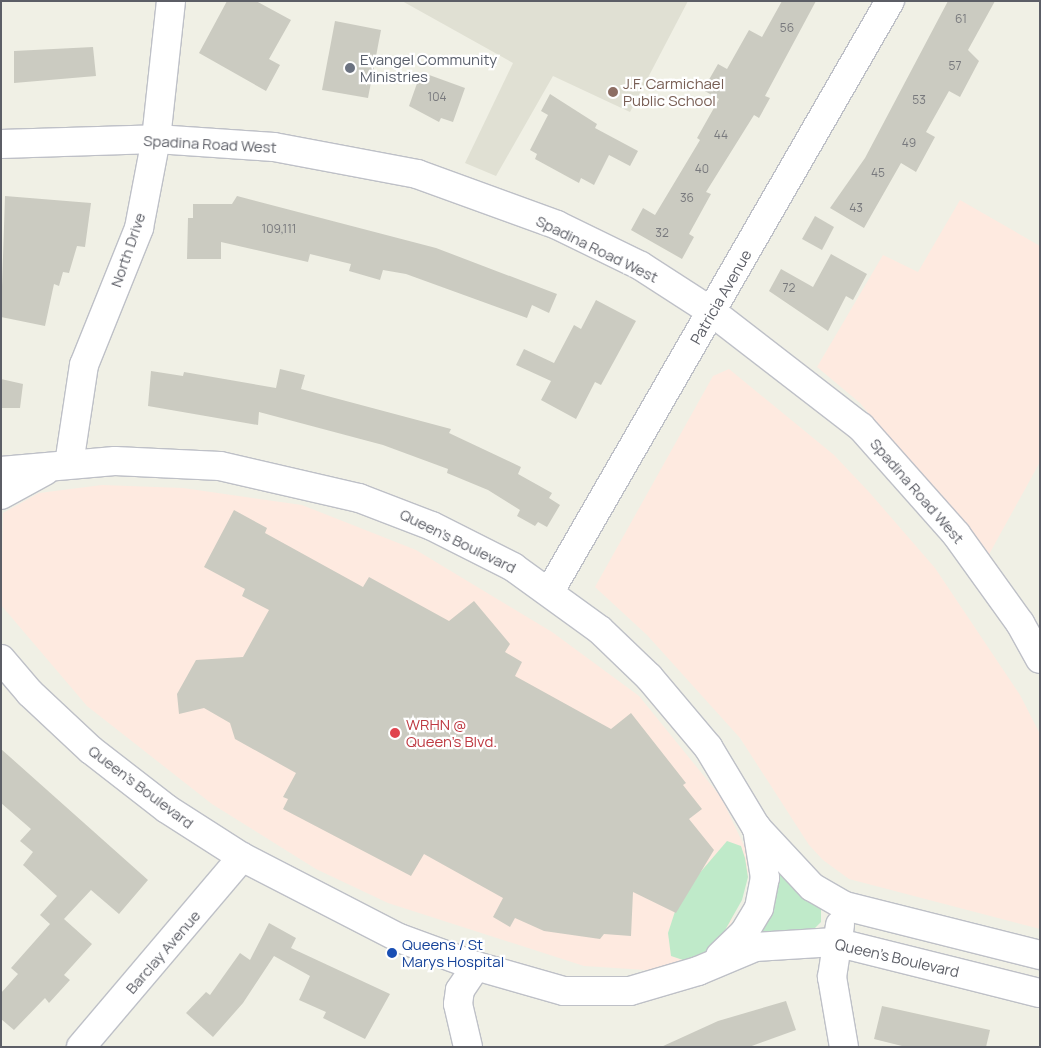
<!DOCTYPE html>
<meta charset="utf-8">
<style>
body{margin:0}
#map{position:relative;width:1041px;height:1048px;overflow:hidden;background:#f0f0e5;font-family:Manrope,sans-serif}
div>[style]{position:absolute}
[style*='--x']{left:calc(var(--x)*1px);top:calc(var(--y)*1px);width:calc(var(--w)*1px);rotate:calc(var(--a)*1deg)}
.education>*{inset:0;background:#e0e0d3}
.medical>*{inset:0;background:#feeae0}
.green>*{inset:0;background:#bfeac9}
.building>*{inset:0;background:#cbcbc1}
.roads{filter:drop-shadow(1px 0 #bec0c7) drop-shadow(-1px 0 #bec0c7) drop-shadow(0 1px #bec0c7) drop-shadow(0 -1px #bec0c7)}
.minor>*{height:28px;margin:-14px;padding:0 14px;transform-origin:14px;border-radius:14px;background:#fff}
.dots>*{width:14px;height:14px;translate:-50% -50%;box-sizing:border-box;border:2px solid #fff;border-radius:50%}
span{translate:-50% -50%;white-space:nowrap;text-align:center;line-height:1.15;-webkit-text-stroke:4.5px #fff;paint-order:stroke}
.number-label{font-size:12px;color:#78797d}
.number-label span{-webkit-text-stroke-width:0}
.worship-label{font-size:15px;color:#5b616d}
.left{translate:0 -50%;text-align:left}
.education-label{font-size:15px;color:#785e54}
.street-label{font-size:15px;color:#5c5e66}
.health-label{font-size:15px;color:#be3a42}
.transit-label{font-size:15px;color:#164399}
.frame{position:absolute;inset:0;border:2px solid #5c5e66;pointer-events:none}
</style>
<div id="map">
<div class="education">
<i style="clip-path:polygon(402px 1px,688px 1px,630px 112px,553px 76px,496px 176px,465px 163px,513px 63px)"></i>
</div>
<div class="medical">
<i style="clip-path:polygon(960px 200px,1040px 246px,1040px 462px,987px 558px,860px 403px,817px 367px,883px 255px,918px 272px)"></i>
<i style="clip-path:polygon(729px 369px,834px 455px,869px 492px,935px 568px,1020px 695px,1040px 734px,1040px 929px,849px 879px,823px 860px,809px 845px,740px 738px,647px 635px,595px 587px,713px 376px)"></i>
<i style="clip-path:polygon(102px 485px,183px 488px,302px 505px,416px 550px,552px 632px,639px 696px,721px 797px,747px 852px,748px 877px,731px 923px,701px 956px,675px 965px,646px 970px,584px 966px,388px 903px,316px 869px,212px 804px,87px 706px,1px 605px,3px 513px,39px 493px)"></i>
</div>
<div class="green">
<i style="clip-path:polygon(727px 841px,741px 846px,745px 858px,748px 877px,742px 900px,719px 941px,701px 956px,683px 960px,671px 956px,668px 933px,680px 896px)"></i>
<i style="clip-path:polygon(776px 871px,821px 907px,821px 922px,811px 932px,750px 940px)"></i>
</div>
<div class="building">
<i style="clip-path:polygon(227px 1px,256px 1px,291px 20px,269px 59px,280px 65px,266px 91px,199px 53px)"></i>
<i style="clip-path:polygon(782px 1px,816px 1px,765px 96px,770px 98px,759px 118px,754px 115px,706px 192px,711px 194px,689px 234px,694px 237px,682px 259px,631px 230px,643px 208px,655px 215px,700px 140px,697px 138px,719px 99px,703px 90px,718px 64px,727px 69px,749px 30px,762px 37px)"></i>
<i style="clip-path:polygon(948px 1px,995px 1px,968px 50px,979px 61px,960px 97px,949px 91px,926px 132px,935px 137px,916px 172px,901px 163px,864px 228px,830px 208px,865px 158px)"></i>
<i style="clip-path:polygon(335px 21px,381px 30px,368px 98px,322px 90px)"></i>
<i style="clip-path:polygon(93px 47px,96px 76px,14px 83px,14px 51px)"></i>
<i style="clip-path:polygon(421px 72px,465px 88px,453px 122px,441px 118px,439px 122px,409px 106px)"></i>
<i style="clip-path:polygon(550px 94px,597px 124px,595px 128px,638px 151px,630px 166px,609px 155px,594px 185px,581px 178px,579px 183px,535px 159px,537px 154px,530px 150px,548px 115px,541px 111px)"></i>
<i style="clip-path:polygon(5px 196px,91px 203px,85px 247px,77px 246px,69px 273px,63px 272px,59px 286px,54px 284px,45px 326px,1px 317px)"></i>
<i style="clip-path:polygon(237px 196px,436px 248px,557px 294px,549px 313px,532px 305px,527px 318px,406px 274px,383px 270px,380px 280px,349px 271px,351px 264px,310px 254px,308px 262px,221px 242px,221px 259px,187px 259px,188px 218px,193px 218px,193px 204px,232px 204px)"></i>
<i style="clip-path:polygon(815px 216px,834px 227px,822px 250px,802px 239px)"></i>
<i style="clip-path:polygon(831px 254px,867px 274px,853px 300px,846px 296px,828px 331px,769px 291px,781px 269px,813px 287px)"></i>
<i style="clip-path:polygon(596px 300px,636px 321px,601px 385px,595px 382px,576px 419px,541px 400px,551px 381px,516px 365px,524px 349px,554px 363px,574px 325px,581px 329px)"></i>
<i style="clip-path:polygon(280px 369px,305px 375px,301px 389px,451px 429px,449px 433px,521px 467px,518px 474px,552px 493px,549px 498px,560px 505px,547px 527px,538px 522px,535px 526px,517px 516px,520px 510px,488px 490px,447px 473px,448px 469px,383px 445px,259px 412px,258px 425px,148px 406px,151px 371px,183px 376px,184px 372px,276px 388px)"></i>
<i style="clip-path:polygon(1px 379px,23px 384px,20px 408px,1px 408px)"></i>
<i style="clip-path:polygon(234px 510px,267px 528px,265px 533px,363px 587px,369px 577px,449px 621px,474px 601px,510px 644px,505px 652px,522px 662px,515px 676px,611px 729px,631px 713px,686px 783px,683px 785px,702px 809px,689px 819px,714px 850px,676px 913px,633px 892px,631px 936px,604px 934px,600px 939px,544px 931px,515px 918px,510px 927px,493px 917px,503px 898px,424px 854px,411px 876px,283px 809px,288px 799px,283px 797px,296px 773px,235px 739px,230px 723px,204px 708px,179px 714px,177px 694px,196px 660px,243px 657px,269px 610px,242px 596px,245px 589px,204px 567px)"></i>
<i style="clip-path:polygon(1px 749px,148px 880px,119px 914px,91px 890px,64px 919px,92px 944px,64px 975px,70px 980px,49px 1003px,45px 998px,14px 1030px,1px 1019px,1px 993px,18px 974px,11px 968px,50px 924px,40px 915px,57px 896px,23px 865px,33px 852px,20px 841px,31px 829px,1px 803px)"></i>
<i style="clip-path:polygon(269px 923px,296px 938px,291px 948px,390px 994px,365px 1039px,323px 1018px,326px 1012px,299px 1000px,310px 976px,274px 956px,243px 1003px,213px 1037px,186px 1013px,206px 992px,210px 995px,240px 953px,250px 960px)"></i>
<i style="clip-path:polygon(786px 1001px,796px 1030px,749px 1047px,661px 1047px,718px 1021px)"></i>
<i style="clip-path:polygon(882px 1006px,990px 1030px,986px 1047px,906px 1047px,874px 1039px)"></i>
</div>
<div class="roads">
<div class="minor">
<i style="--x:1;--y:144;--w:155;--a:-1.8"></i>
<i style="--x:156;--y:139;--w:118;--a:3.9"></i>
<i style="--x:274;--y:147;--w:146;--a:10.7"></i>
<i style="--x:417;--y:174;--w:149;--a:20"></i>
<i style="--x:557;--y:225;--w:93;--a:26"></i>
<i style="--x:641;--y:266;--w:85;--a:32.9"></i>
<i style="--x:712;--y:312;--w:188;--a:37.7"></i>
<i style="--x:861;--y:427;--w:143;--a:48.4"></i>
<i style="--x:956;--y:534;--w:110;--a:54.3"></i>
<i style="--x:1020;--y:623;--w:41;--a:60.9"></i>
<i style="--x:69;--y:464;--w:100;--a:-81.4"></i>
<i style="--x:84;--y:365;--w:148;--a:-68.1"></i>
<i style="--x:139;--y:228;--w:91;--a:-79.2"></i>
<i style="--x:156;--y:139;--w:139;--a:-83.8"></i>
<i style="--x:1;--y:471;--w:114;--a:-5"></i>
<i style="--x:115;--y:461;--w:105;--a:2.7"></i>
<i style="--x:220;--y:466;--w:143;--a:13"></i>
<i style="--x:359;--y:498;--w:78;--a:21"></i>
<i style="--x:432;--y:526;--w:91;--a:26.8"></i>
<i style="--x:513;--y:567;--w:107;--a:35.9"></i>
<i style="--x:600;--y:630;--w:68;--a:43.8"></i>
<i style="--x:649;--y:677;--w:92;--a:49.9"></i>
<i style="--x:708;--y:747;--w:93;--a:59"></i>
<i style="--x:756;--y:827;--w:82;--a:47"></i>
<i style="--x:812;--y:887;--w:38;--a:30"></i>
<i style="--x:845;--y:906;--w:201;--a:14.1"></i>
<i style="--x:1;--y:495;--w:50;--a:-28.6"></i>
<i style="--x:550;--y:591;--w:681;--a:-60.05"></i>
<i style="--x:1;--y:659;--w:45;--a:49.5"></i>
<i style="--x:30;--y:693;--w:83;--a:43.1"></i>
<i style="--x:91;--y:750;--w:96;--a:37.8"></i>
<i style="--x:167;--y:809;--w:89;--a:32.6"></i>
<i style="--x:242;--y:857;--w:177;--a:27.3"></i>
<i style="--x:399;--y:938;--w:82;--a:20"></i>
<i style="--x:476;--y:966;--w:91;--a:15.9"></i>
<i style="--x:564;--y:991;--w:66;--a:0"></i>
<i style="--x:630;--y:991;--w:71;--a:-16.4"></i>
<i style="--x:698;--y:971;--w:62;--a:-22.8"></i>
<i style="--x:755;--y:947;--w:80;--a:-3.6"></i>
<i style="--x:835;--y:942;--w:211;--a:14"></i>
<i style="--x:840;--y:925;--w:53;--a:98.7"></i>
<i style="--x:832;--y:977;--w:71;--a:80.3"></i>
<i style="--x:720;--y:956;--w:33;--a:-44"></i>
<i style="--x:744;--y:933;--w:29;--a:-59"></i>
<i style="--x:759;--y:908;--w:31;--a:-79"></i>
<i style="--x:765;--y:878;--w:51;--a:-99.1"></i>
<i style="--x:81;--y:1047;--w:249;--a:-49.7"></i>
<i style="--x:468;--y:1047;--w:44;--a:-103.1"></i>
<i style="--x:458;--y:1004;--w:14;--a:-82"></i>
<i style="--x:460;--y:990;--w:29;--a:-56"></i>
</div>
</div>
<div class="dots">
<i style="left:350px;top:68px;background:#6b7280"></i>
<i style="left:613px;top:92px;background:#8d6e63"></i>
<i style="left:395px;top:733px;background:#e0444e"></i>
<i style="left:392px;top:953px;background:#1a4fb4"></i>
</div>
<div class="number-label">
<span style="left:961px;top:19px">61</span>
<span style="left:787px;top:28px">56</span>
<span style="left:955px;top:66px">57</span>
<span style="left:437px;top:97px">104</span>
<span style="left:919px;top:100px">53</span>
<span style="left:721px;top:135px">44</span>
<span style="left:909px;top:143px">49</span>
<span style="left:702px;top:169px">40</span>
<span style="left:878px;top:173px">45</span>
<span style="left:687px;top:198px">36</span>
<span style="left:856px;top:208px">43</span>
<span style="left:279px;top:229px">109,111</span>
<span style="left:662px;top:233px">32</span>
<span style="left:789px;top:288px">72</span>
</div>
<div class="worship-label">
<span class="left" style="left:360px;top:68px">Evangel Community<br>Ministries</span>
</div>
<div class="education-label">
<span class="left" style="left:623px;top:92px">J.F. Carmichael<br>Public School</span>
</div>
<div class="street-label">
<span style="left:210px;top:144px;rotate:3deg">Spadina Road West</span>
<span style="left:597px;top:249px;rotate:26deg">Spadina Road West</span>
<span style="left:128px;top:250px;rotate:-71deg">North Drive</span>
<span style="left:721px;top:297px;rotate:-60deg">Patricia Avenue</span>
<span style="left:917px;top:491px;rotate:49deg">Spadina Road West</span>
<span style="left:458px;top:541px;rotate:26deg">Queen's Boulevard</span>
<span style="left:141px;top:787px;rotate:37deg">Queen's Boulevard</span>
<span style="left:163px;top:952px;rotate:-49deg">Barclay Avenue</span>
<span style="left:897px;top:958px;rotate:13deg">Queen's Boulevard</span>
</div>
<div class="health-label">
<span class="left" style="left:406px;top:733px">WRHN @<br>Queen’s Blvd.</span>
</div>
<div class="transit-label">
<span class="left" style="left:402px;top:953px">Queens / St<br>Marys Hospital</span>
</div>
<div class="frame"></div>
</div>
